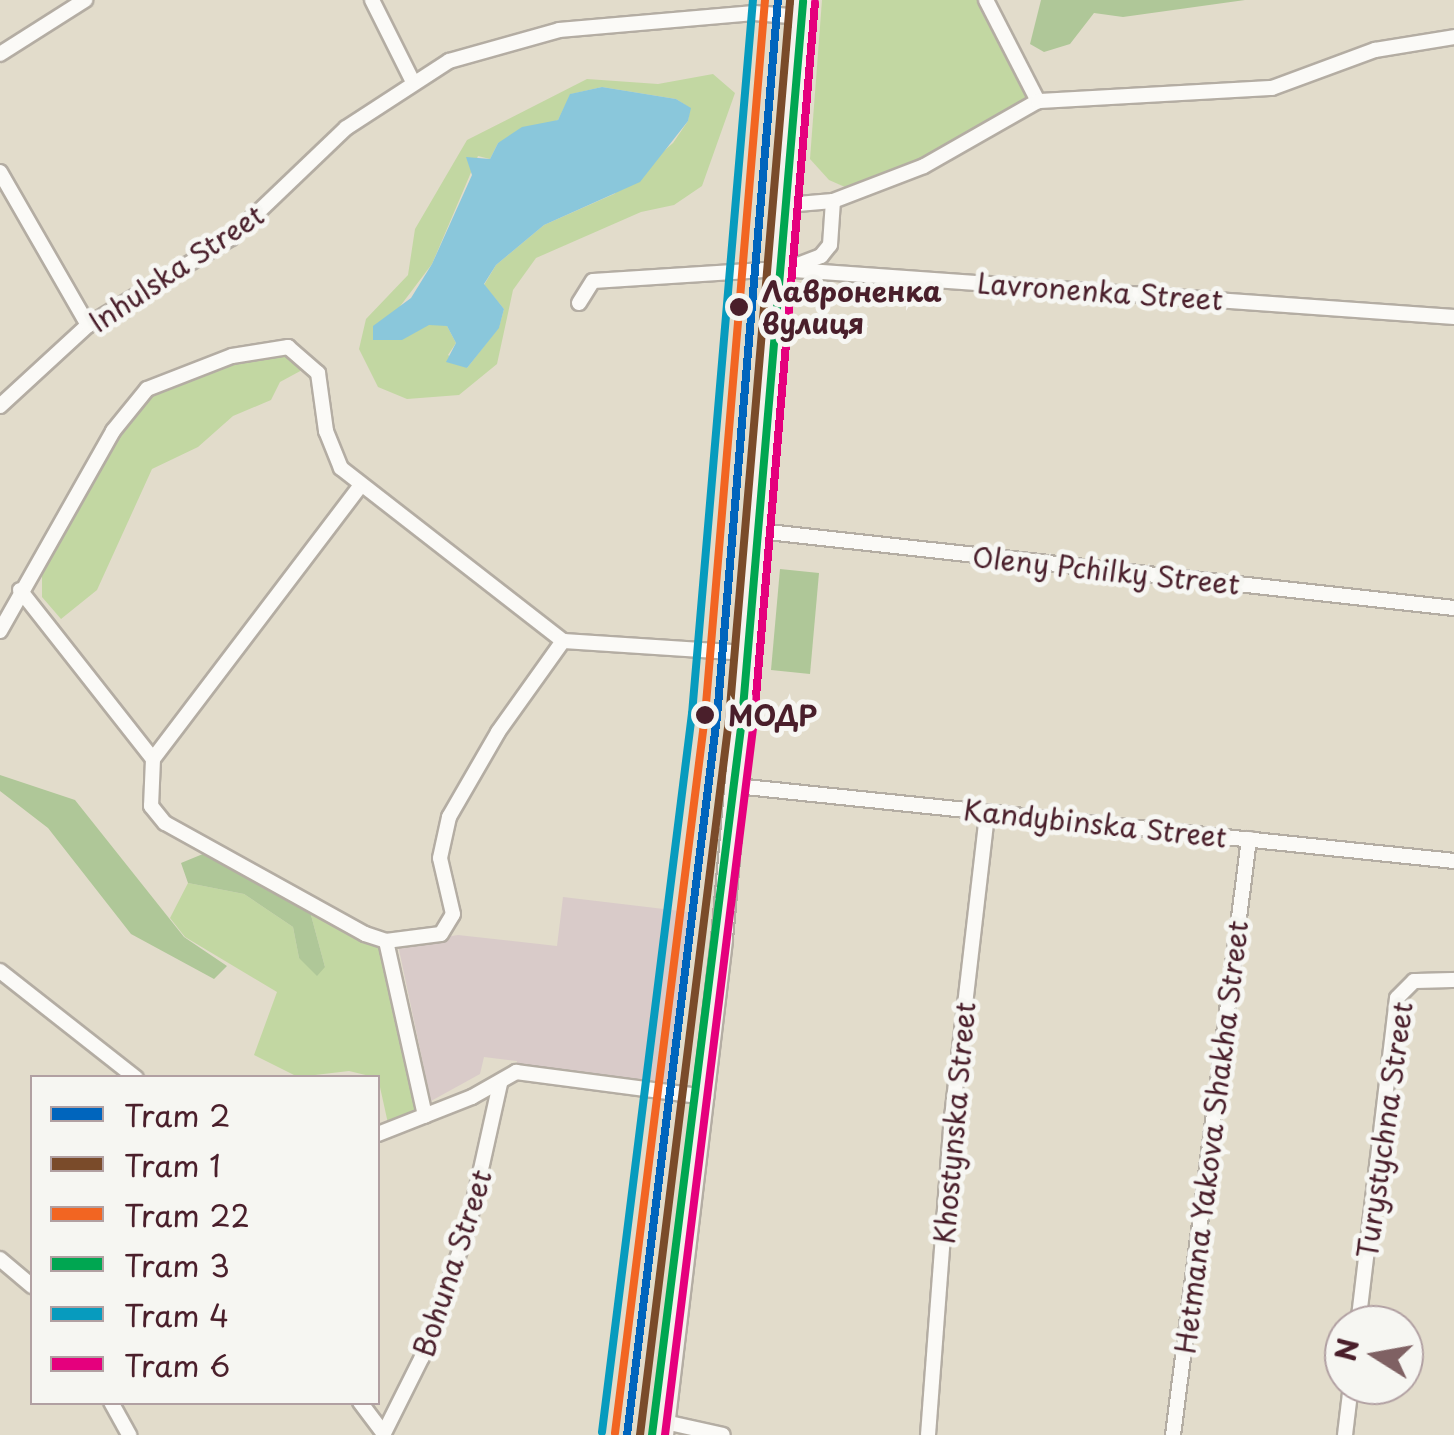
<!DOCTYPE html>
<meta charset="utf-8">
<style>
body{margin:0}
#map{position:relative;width:1454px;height:1435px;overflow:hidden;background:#e2dccb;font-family:"Playpen Sans",sans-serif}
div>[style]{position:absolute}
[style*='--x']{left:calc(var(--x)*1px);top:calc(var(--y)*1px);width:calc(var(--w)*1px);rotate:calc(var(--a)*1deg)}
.industrial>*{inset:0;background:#d9cbc9}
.green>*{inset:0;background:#c2d7a2}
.forest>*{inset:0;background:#afc798}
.water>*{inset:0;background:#8ac7db}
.roads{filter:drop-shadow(2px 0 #b4ada3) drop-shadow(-2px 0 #b4ada3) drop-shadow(0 2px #b4ada3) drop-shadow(0 -2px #b4ada3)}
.street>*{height:14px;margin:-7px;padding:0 7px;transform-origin:7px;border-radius:7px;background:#fbfaf7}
.secondary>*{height:20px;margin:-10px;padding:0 10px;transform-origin:10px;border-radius:10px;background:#f5f1ed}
.tram-1>*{height:8px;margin:-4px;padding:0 4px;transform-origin:4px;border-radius:4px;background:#0065bd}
.tram-2>*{height:8px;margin:-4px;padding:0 4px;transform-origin:4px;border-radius:4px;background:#7a4b2a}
.tram-3>*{height:8px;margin:-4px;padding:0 4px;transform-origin:4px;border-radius:4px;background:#f26522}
.tram-4>*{height:8px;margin:-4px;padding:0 4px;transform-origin:4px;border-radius:4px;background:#00a651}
.tram-5>*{height:8px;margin:-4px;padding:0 4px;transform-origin:4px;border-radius:4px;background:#079bbe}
.tram-6>*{height:8px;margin:-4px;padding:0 4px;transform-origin:4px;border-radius:4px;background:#e5007d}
.dots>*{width:28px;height:28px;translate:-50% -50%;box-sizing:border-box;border:5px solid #f6f6f2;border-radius:50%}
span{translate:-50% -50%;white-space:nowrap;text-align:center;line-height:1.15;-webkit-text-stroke:10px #f6f6f2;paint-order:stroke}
.street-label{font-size:28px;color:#4a1f2b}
.stop-label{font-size:28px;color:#4a1f2b;font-weight:700}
.left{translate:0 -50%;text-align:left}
.legend{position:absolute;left:30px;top:1075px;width:350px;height:330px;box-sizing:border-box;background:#f6f6f2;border:2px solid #b1a0a2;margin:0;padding:12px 18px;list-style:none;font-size:30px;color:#4a1f2b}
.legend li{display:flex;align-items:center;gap:20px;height:50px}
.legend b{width:50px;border:2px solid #b1a0a2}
.north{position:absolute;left:1324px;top:1305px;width:100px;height:100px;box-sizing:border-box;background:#f6f6f2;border:2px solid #b1a0a2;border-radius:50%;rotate:281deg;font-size:28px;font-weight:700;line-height:40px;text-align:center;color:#4a1f2b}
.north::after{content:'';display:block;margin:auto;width:35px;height:45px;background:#7f6163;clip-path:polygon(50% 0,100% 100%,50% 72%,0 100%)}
</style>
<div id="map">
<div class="industrial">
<i style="clip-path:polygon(563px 897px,689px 912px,668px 1094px,516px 1072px,517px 1061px,484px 1057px,480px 1074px,431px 1101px,398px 945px,458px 935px,557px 946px)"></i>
</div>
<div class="green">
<i style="clip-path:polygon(822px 0,986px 0,1038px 101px,924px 166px,854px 191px,829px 180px,810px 159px)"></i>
<i style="clip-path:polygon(evenodd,713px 74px,735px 93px,702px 186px,674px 205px,641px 212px,536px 258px,513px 290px,497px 364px,459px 395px,407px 399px,378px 387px,359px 349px,366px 319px,408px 275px,415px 229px,467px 140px,587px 79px,658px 84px,713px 74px,602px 87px,676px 99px,690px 108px,688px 121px,673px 143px,614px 194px,544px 225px,496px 265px,484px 285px,504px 309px,499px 327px,467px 368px,448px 355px,456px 343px,447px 326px,398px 309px,432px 264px,478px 156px,490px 159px,498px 143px,558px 120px,571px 94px,602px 87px)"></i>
<i style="clip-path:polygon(262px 353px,296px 355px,304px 369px,280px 382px,271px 400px,233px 416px,198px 447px,152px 469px,97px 590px,61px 619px,42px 597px,42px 570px,131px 416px,161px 389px)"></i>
<i style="clip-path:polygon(188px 883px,244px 894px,293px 927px,299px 958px,325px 967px,308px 904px,386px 941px,425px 1116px,389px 1128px,378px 1078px,349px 1071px,298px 1077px,254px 1055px,277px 992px,185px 937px,170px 918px)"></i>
</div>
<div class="forest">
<i style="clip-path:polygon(1041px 0,1245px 0,1123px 17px,1094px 13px,1070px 44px,1044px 52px,1030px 44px)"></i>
<i style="clip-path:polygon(780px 569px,819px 573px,810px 674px,771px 670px)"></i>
<i style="clip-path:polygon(0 775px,75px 800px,184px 937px,227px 966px,214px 979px,131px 934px,48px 828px,0 791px)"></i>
<i style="clip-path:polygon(215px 849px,308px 904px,325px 967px,317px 976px,299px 958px,293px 927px,244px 894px,188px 883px,181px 863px)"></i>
</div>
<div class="water">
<i style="clip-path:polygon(602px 87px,676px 99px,691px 108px,688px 121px,640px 182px,544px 225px,496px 265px,484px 284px,504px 309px,499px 328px,467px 368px,446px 362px,456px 343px,447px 326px,429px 325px,402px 340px,373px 340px,373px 326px,411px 298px,432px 264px,472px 175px,466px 157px,490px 159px,498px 143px,522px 127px,558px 120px,570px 94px)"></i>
</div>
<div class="roads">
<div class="street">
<i style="--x:372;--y:0;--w:92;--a:63.4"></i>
<i style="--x:986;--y:0;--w:114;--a:62.8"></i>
<i style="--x:0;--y:54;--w:101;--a:-32.4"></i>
<i style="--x:0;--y:172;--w:177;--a:60.1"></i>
<i style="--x:786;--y:205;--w:47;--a:-4.9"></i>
<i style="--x:795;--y:266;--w:28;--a:-21"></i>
<i style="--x:821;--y:256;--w:14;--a:-51"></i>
<i style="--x:830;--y:245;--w:44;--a:-86.1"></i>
<i style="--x:833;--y:201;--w:97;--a:-21"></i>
<i style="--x:924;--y:166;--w:131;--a:-29.7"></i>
<i style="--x:1038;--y:101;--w:234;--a:-3.2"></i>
<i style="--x:1272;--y:88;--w:110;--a:-20.3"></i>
<i style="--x:1375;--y:50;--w:80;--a:-9.3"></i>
<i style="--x:579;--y:303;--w:26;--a:-58"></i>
<i style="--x:593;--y:281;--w:187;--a:-3.7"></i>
<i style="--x:780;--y:269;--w:676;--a:4.07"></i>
<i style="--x:0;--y:406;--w:120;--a:-42.6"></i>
<i style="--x:88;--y:325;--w:167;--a:-31.3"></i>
<i style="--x:231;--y:238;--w:159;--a:-43.7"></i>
<i style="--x:346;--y:128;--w:123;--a:-33"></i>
<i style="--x:449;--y:61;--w:114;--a:-15.7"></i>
<i style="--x:559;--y:30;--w:196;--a:-5"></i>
<i style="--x:754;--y:13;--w:48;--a:4.8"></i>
<i style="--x:759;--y:531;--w:699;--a:6.32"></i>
<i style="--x:20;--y:590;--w:215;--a:51.8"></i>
<i style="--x:153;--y:759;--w:344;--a:-52.8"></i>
<i style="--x:0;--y:631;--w:230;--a:-60.5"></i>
<i style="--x:113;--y:431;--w:54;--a:-51"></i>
<i style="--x:147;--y:389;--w:91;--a:-21.2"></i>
<i style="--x:232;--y:356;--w:57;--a:-9.1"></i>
<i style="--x:288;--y:347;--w:40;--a:41"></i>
<i style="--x:318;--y:373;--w:59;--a:82.1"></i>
<i style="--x:326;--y:431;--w:40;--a:68"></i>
<i style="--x:341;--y:468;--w:281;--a:37.9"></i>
<i style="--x:563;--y:641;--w:185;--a:3.7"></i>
<i style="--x:153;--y:759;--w:47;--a:92.4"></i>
<i style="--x:151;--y:806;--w:22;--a:51"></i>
<i style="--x:165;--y:823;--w:229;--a:29"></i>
<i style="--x:365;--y:934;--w:22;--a:18"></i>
<i style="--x:386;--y:941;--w:55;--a:-7.3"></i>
<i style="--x:441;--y:934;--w:23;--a:-59"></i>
<i style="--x:453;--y:914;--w:57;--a:-103.1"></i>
<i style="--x:440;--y:858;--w:42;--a:-77.6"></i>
<i style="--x:449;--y:817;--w:98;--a:-60"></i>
<i style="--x:498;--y:732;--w:112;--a:-54.5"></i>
<i style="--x:736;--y:786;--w:722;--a:5.96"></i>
<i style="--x:386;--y:941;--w:179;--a:77.4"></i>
<i style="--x:0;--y:971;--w:173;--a:38.2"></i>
<i style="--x:378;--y:1134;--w:101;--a:-21.5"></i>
<i style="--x:472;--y:1097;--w:51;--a:-29.6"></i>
<i style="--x:516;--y:1072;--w:192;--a:7.5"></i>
<i style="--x:0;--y:1259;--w:42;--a:40.2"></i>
<i style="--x:1358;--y:1325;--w:329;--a:-83.2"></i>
<i style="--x:1397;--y:998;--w:24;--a:-45"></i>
<i style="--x:1414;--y:981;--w:40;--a:-1.4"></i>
<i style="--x:111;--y:1402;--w:38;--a:61"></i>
<i style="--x:360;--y:1402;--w:40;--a:53"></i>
<i style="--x:665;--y:1422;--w:59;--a:12.6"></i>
<i style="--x:383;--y:1435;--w:87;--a:-63.4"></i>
<i style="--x:422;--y:1357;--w:137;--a:-70.4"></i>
<i style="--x:468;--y:1228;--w:148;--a:-77.5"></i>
<i style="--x:928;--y:1435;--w:310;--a:-85.7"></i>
<i style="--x:951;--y:1126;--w:315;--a:-83.4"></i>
<i style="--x:1173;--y:1435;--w:601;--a:-82.73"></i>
<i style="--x:1345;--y:1435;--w:50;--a:-83.2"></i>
</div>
<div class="secondary">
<i style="--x:663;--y:1435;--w:499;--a:-83.2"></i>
<i style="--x:722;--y:939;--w:943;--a:-85.01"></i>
</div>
</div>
<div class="tram-1">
<i style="--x:627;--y:1435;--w:724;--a:-82.86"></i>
<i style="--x:717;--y:717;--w:720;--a:-85.14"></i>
</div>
<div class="tram-2">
<i style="--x:640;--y:1435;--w:722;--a:-82.91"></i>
<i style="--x:729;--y:719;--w:721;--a:-85.14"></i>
</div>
<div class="tram-3">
<i style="--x:615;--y:1433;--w:723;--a:-82.85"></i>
<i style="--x:705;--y:716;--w:719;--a:-85.21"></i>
</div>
<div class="tram-4">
<i style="--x:652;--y:1435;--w:721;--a:-82.83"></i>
<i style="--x:742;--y:720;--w:721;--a:-85.14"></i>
</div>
<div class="tram-5">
<i style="--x:602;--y:1432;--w:724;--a:-82.86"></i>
<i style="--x:692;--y:714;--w:717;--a:-85.12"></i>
</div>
<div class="tram-6">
<i style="--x:665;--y:1435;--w:721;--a:-82.9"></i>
<i style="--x:754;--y:720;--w:720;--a:-85.14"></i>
</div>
<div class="dots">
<i style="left:739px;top:307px;background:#4a1f2b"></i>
<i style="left:705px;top:715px;background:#4a1f2b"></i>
</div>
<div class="street-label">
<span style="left:176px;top:268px;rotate:-34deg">Inhulska Street</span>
<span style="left:1100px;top:291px;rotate:4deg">Lavronenka Street</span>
<span style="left:1106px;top:570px;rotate:6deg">Oleny Pchilky Street</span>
<span style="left:1095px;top:823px;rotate:6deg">Kandybinska Street</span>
<span style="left:954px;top:1123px;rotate:-85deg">Khostynska Street</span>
<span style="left:1384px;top:1130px;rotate:-82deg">Turystychna Street</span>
<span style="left:1211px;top:1137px;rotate:-83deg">Hetmana Yakova Shakha Street</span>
<span style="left:452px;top:1263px;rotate:-72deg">Bohuna Street</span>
</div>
<div class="stop-label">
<span class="left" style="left:762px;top:307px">Лавроненка<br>вулиця</span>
<span class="left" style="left:728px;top:715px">МОДР</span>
</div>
<ul class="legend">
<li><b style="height:12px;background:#0065bd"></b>Tram 2</li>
<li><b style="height:12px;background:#7a4b2a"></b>Tram 1</li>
<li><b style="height:12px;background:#f26522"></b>Tram 22</li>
<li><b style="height:12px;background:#00a651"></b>Tram 3</li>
<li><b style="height:12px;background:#079bbe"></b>Tram 4</li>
<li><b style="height:12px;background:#e5007d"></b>Tram 6</li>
</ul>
<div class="north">N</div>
</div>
